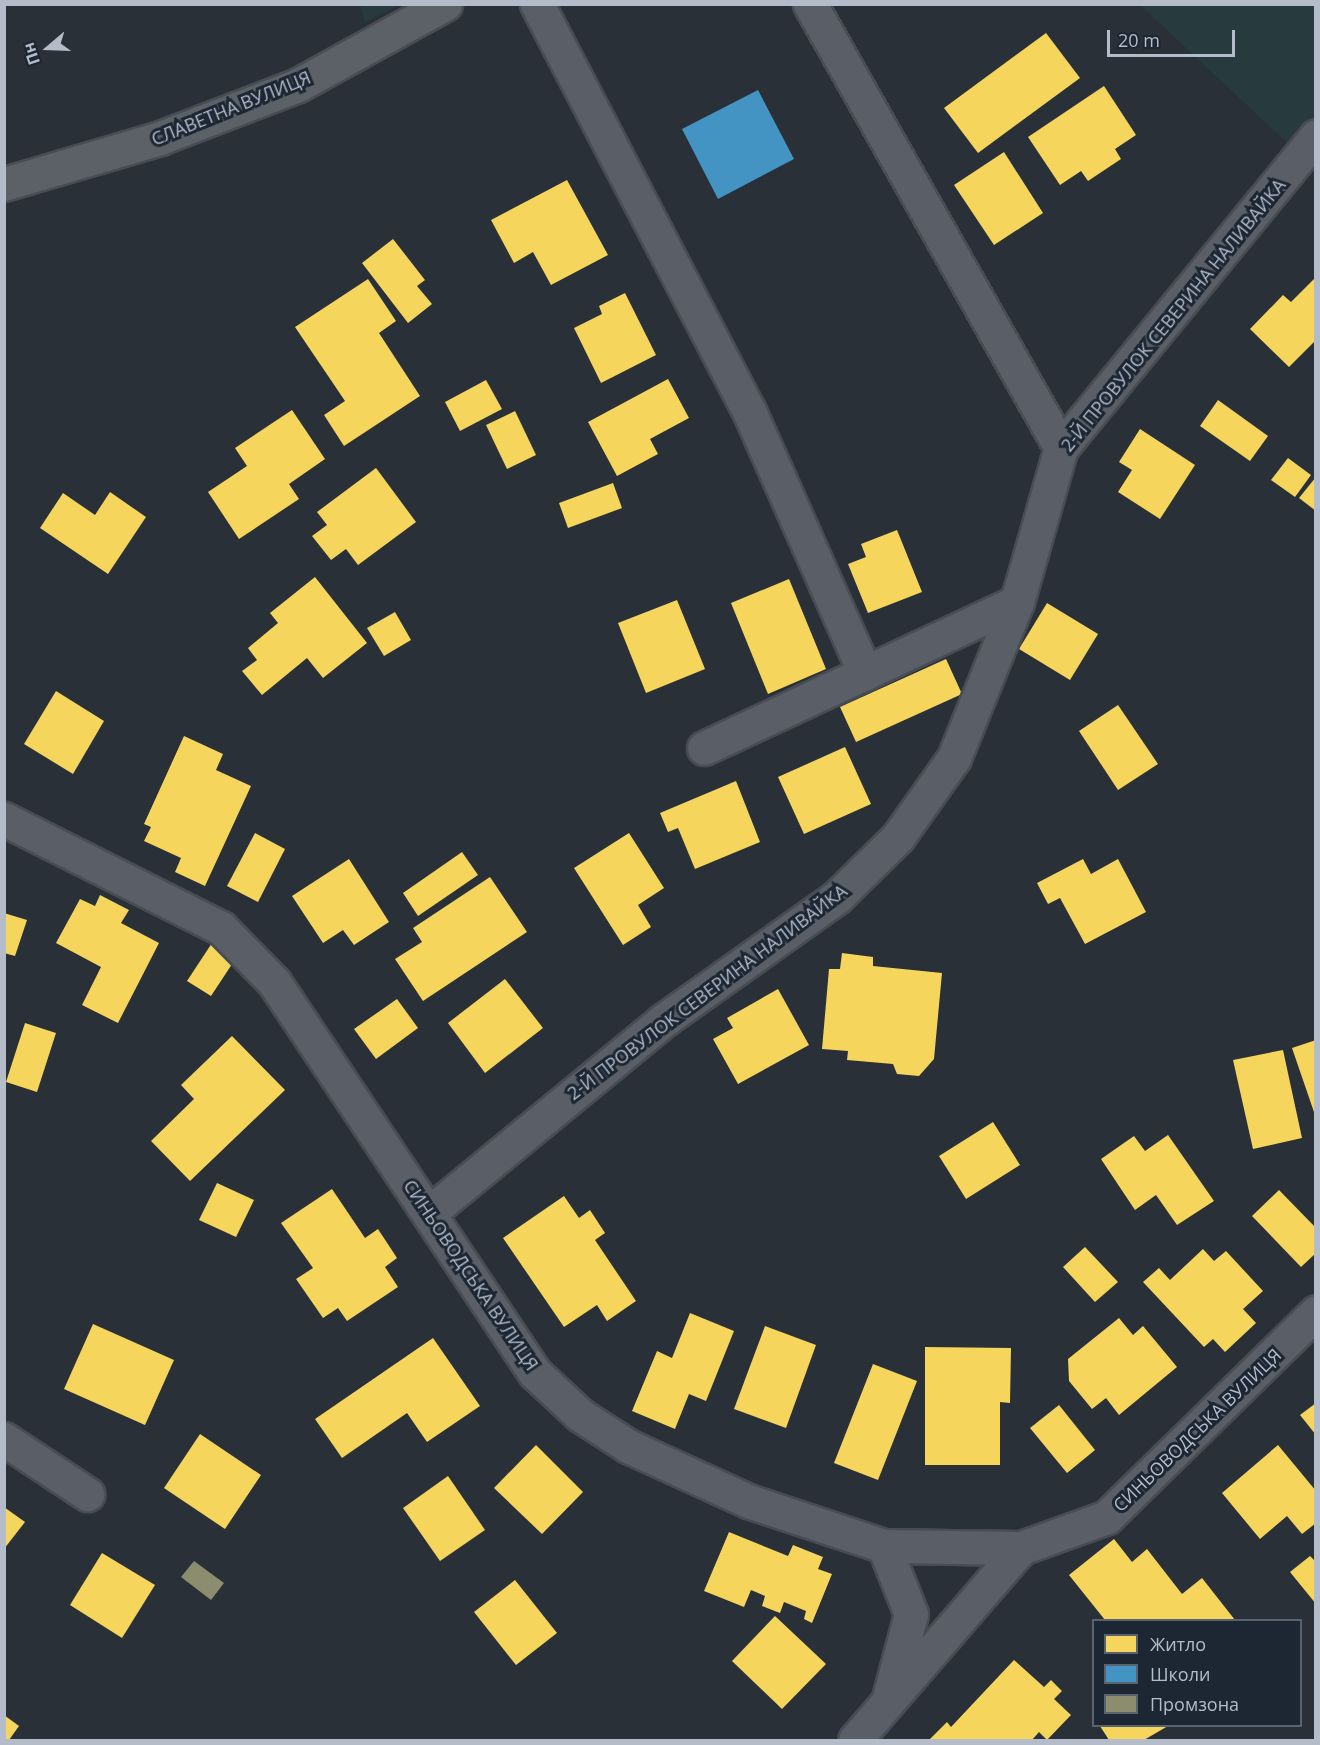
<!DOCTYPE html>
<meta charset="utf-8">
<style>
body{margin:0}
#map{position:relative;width:1320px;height:1745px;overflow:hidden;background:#2a3038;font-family:"Open Sans",sans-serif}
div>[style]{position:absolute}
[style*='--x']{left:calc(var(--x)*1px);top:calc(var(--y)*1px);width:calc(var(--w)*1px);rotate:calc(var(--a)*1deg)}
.green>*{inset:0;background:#273a3e}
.homes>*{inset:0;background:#f6d55c}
.schools>*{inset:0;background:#4393c3}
.industry>*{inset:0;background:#8c8c6e}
.roads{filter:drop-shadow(2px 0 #484c53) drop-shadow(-2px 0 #484c53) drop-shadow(0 2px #484c53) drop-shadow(0 -2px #484c53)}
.minor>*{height:33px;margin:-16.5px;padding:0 16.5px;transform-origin:16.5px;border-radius:16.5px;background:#5a5e66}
.major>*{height:33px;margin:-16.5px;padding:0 16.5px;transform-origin:16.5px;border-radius:16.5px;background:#5c6168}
span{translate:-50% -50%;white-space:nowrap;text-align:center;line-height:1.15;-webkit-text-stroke:6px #1d2633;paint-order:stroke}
.street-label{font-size:18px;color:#b4bcc9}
.frame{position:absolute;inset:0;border:6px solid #b4bcc9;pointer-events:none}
.legend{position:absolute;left:1092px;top:1619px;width:210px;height:108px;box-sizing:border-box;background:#1d2633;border:2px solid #59626f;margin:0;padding:8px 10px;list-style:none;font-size:18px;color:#b4bcc9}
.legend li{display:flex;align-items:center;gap:12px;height:30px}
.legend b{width:30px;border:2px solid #59626f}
.north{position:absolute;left:18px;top:18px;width:60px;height:60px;-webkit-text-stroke:4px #1d2633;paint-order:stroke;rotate:251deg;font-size:16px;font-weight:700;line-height:24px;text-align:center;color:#b4bcc9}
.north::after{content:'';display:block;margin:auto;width:21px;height:27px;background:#b4bcc9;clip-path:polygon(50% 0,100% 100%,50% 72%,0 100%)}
.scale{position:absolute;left:1107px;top:30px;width:128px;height:27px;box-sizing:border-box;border:3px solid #b4bcc9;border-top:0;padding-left:8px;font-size:18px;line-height:21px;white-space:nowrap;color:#b4bcc9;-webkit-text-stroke:4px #1d2633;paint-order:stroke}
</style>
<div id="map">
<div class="green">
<i style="clip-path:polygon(360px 4px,399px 4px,399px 5px,365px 22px)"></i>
<i style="clip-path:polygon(1140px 5px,1315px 5px,1315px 123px,1295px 150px)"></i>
</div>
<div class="homes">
<i style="clip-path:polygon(1046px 33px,1080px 78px,978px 153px,944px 108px)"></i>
<i style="clip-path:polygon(1104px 86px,1136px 135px,1115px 149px,1121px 159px,1088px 181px,1081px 171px,1060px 185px,1028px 137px)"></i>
<i style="clip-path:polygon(1004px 152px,1043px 213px,994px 245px,954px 185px)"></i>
<i style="clip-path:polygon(567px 180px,608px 255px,551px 285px,533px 252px,514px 263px,491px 220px)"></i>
<i style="clip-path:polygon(393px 239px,425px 280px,417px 286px,432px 304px,408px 323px,362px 263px)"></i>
<i style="clip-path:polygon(1316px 277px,1316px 340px,1289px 367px,1250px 329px,1283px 295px,1291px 302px)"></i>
<i style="clip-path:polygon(368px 279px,396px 321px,379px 333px,420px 396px,344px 446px,324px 415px,345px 401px,295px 327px)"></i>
<i style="clip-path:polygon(625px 293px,656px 355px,601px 383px,574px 328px,602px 314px,599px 306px)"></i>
<i style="clip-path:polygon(668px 379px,689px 418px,650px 439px,658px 454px,617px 476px,588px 422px)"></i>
<i style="clip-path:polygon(486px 380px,502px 409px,460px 431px,445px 402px)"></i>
<i style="clip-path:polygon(1218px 400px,1268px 436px,1250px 461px,1200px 426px)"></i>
<i style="clip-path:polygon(292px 410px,325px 459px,289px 484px,299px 499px,239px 539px,208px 492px,247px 466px,235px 448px)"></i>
<i style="clip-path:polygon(515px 411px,536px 455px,507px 469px,486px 425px)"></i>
<i style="clip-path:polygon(1140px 429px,1195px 465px,1160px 519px,1118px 492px,1132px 470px,1119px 462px)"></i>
<i style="clip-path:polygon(1288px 458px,1311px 475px,1295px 497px,1271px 480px)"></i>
<i style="clip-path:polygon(376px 468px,416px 522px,358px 565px,346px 549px,331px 560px,312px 536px,327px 525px,317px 512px)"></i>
<i style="clip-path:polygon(1316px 477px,1316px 511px,1299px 498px)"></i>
<i style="clip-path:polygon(613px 483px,622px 508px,568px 528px,559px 503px)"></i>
<i style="clip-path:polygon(110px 492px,146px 517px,108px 574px,40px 528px,63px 493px,95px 515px)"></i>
<i style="clip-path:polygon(897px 530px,922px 592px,868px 613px,848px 564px,866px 557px,861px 544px)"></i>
<i style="clip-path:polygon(315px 577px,367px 643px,323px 678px,307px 658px,262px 695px,242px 671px,257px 660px,248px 648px,278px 623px,270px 613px)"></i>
<i style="clip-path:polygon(789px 579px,826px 669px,768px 694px,731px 603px)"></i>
<i style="clip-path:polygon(677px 600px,705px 669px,646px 693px,618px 623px)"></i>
<i style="clip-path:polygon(1047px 603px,1098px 634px,1070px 680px,1019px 649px)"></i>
<i style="clip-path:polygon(395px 612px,411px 640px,384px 656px,367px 628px)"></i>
<i style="clip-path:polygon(946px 659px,962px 694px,856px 742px,840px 707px)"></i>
<i style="clip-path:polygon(56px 691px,104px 721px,73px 774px,24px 744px)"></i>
<i style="clip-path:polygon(1118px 705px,1158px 764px,1118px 790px,1079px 731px)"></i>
<i style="clip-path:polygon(184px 736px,223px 754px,216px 770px,251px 786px,205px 886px,175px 872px,181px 858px,144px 841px,151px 827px,144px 824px)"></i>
<i style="clip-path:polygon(845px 747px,871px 804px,804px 834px,778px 777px)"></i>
<i style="clip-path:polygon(736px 781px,760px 842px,695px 869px,678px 828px,668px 832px,660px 813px)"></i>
<i style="clip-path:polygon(255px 833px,285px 849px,258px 902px,227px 886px)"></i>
<i style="clip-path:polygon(629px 833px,664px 888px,638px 905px,651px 927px,623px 945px,574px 868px)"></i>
<i style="clip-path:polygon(462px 852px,478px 875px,418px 916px,403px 893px)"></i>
<i style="clip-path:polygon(349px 859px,389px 922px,354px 945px,343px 930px,323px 943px,292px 896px)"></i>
<i style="clip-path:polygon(1083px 859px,1091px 874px,1118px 859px,1146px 912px,1085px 944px,1060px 898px,1048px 904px,1037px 883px)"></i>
<i style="clip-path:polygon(490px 877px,527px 932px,423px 1001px,395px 959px,422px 942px,413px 928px)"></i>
<i style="clip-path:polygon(100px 895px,129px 910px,121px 923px,159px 943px,118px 1023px,82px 1005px,101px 967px,56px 943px,80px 899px,95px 906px)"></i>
<i style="clip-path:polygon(4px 913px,27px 920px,15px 956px,4px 953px)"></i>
<i style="clip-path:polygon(212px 943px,236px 958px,211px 996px,187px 981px)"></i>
<i style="clip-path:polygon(842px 953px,873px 957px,873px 966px,942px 973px,934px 1059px,919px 1076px,897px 1074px,893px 1064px,847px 1060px,848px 1051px,822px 1049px,829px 969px,840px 969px)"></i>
<i style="clip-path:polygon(505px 979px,543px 1028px,485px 1073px,448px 1023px)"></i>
<i style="clip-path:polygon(778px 989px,809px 1045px,738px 1084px,713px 1039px,733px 1028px,727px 1018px)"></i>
<i style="clip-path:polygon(397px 999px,418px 1028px,376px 1059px,354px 1029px)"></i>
<i style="clip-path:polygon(25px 1023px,56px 1033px,37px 1092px,6px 1082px)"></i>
<i style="clip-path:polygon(232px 1036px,285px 1090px,190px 1181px,151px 1141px,194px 1099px,181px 1085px)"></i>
<i style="clip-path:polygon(1316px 1040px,1316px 1115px,1315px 1115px,1292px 1048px)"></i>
<i style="clip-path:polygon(1283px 1050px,1302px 1138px,1253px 1149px,1233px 1060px)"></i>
<i style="clip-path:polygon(993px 1122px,1020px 1165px,966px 1199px,939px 1156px)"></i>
<i style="clip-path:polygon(1168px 1135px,1214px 1201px,1177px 1225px,1156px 1195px,1135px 1210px,1101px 1159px,1134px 1136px,1145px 1151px)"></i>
<i style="clip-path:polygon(217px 1183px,254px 1200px,236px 1237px,199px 1220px)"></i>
<i style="clip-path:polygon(332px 1189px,365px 1238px,378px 1229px,397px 1258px,385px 1267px,398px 1287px,347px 1321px,338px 1308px,323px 1318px,296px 1279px,313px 1268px,281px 1223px)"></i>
<i style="clip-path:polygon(1279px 1190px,1316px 1228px,1316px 1253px,1301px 1267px,1252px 1216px)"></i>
<i style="clip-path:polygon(564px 1196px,579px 1218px,590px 1210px,605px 1233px,595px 1240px,636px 1301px,607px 1321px,597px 1305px,564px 1327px,503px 1238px)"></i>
<i style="clip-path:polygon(1085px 1247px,1118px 1282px,1095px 1302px,1063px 1267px)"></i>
<i style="clip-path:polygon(1203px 1249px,1214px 1261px,1226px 1251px,1263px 1291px,1243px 1309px,1256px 1323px,1225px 1352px,1213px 1339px,1204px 1347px,1143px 1282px,1159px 1268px,1170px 1280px)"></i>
<i style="clip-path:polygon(690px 1313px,734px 1331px,706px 1401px,689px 1394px,675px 1429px,632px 1411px,657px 1351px,672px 1358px)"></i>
<i style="clip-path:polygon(1119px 1318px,1133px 1335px,1143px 1326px,1177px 1367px,1119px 1415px,1106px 1398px,1092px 1409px,1069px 1381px,1068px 1359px)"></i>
<i style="clip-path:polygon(93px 1324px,174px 1360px,145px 1425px,64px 1389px)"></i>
<i style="clip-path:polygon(765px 1326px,816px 1345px,786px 1428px,734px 1409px)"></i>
<i style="clip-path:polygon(433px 1338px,480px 1406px,427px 1442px,407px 1413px,342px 1458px,315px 1419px)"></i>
<i style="clip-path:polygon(925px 1347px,1011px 1348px,1010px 1403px,1000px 1402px,1000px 1465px,925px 1465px)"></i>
<i style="clip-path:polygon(873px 1364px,917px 1381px,878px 1480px,834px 1463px)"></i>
<i style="clip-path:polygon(1316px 1403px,1316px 1435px,1300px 1415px)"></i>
<i style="clip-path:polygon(1059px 1405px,1095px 1450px,1067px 1473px,1030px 1428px)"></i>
<i style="clip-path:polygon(200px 1434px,261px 1475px,225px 1529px,164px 1488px)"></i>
<i style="clip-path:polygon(536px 1445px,583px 1492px,542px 1534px,494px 1488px)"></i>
<i style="clip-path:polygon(1278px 1445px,1316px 1491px,1316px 1523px,1302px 1534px,1287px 1516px,1260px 1539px,1222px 1493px)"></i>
<i style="clip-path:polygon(448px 1476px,485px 1530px,440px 1561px,403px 1508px)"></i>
<i style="clip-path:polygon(4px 1507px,25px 1522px,4px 1549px)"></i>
<i style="clip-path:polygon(729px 1532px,788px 1556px,793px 1545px,823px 1557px,818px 1569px,832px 1574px,812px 1623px,804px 1619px,806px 1611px,784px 1602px,780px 1613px,762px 1606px,765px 1596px,751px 1590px,744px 1607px,704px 1591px)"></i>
<i style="clip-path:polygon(1114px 1539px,1132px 1562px,1147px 1549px,1182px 1594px,1202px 1578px,1235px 1620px,1105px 1620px,1069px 1575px)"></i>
<i style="clip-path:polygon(102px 1553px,155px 1585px,122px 1638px,70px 1605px)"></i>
<i style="clip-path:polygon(1310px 1556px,1316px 1562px,1316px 1604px,1290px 1572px)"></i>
<i style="clip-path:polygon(515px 1580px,557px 1633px,516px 1665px,474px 1612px)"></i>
<i style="clip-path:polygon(775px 1616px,826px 1664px,782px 1709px,732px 1661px)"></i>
<i style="clip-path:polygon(1014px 1660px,1044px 1687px,1051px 1680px,1062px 1691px,1054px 1699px,1071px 1715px,1047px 1740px,1039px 1732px,1032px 1740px,929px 1740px,947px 1722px,951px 1727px)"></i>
<i style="clip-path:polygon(4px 1715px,19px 1726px,9px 1740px,4px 1740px)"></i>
<i style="clip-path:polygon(1100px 1726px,1168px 1726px,1144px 1740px,1109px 1740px)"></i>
</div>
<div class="schools">
<i style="clip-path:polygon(758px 90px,794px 159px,718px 199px,682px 129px)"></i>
</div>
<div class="industry">
<i style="clip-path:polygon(194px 1561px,224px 1583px,211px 1600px,181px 1577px)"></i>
</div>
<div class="roads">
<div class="minor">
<i style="--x:537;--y:4;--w:459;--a:62.5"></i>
<i style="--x:749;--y:411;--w:287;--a:66.1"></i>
<i style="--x:810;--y:4;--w:510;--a:60.52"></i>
<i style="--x:704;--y:748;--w:345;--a:-25"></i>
<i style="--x:4;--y:819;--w:243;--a:26.7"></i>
<i style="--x:221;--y:928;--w:76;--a:45.5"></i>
<i style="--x:274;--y:982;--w:470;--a:56.3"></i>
<i style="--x:535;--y:1373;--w:62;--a:43"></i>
<i style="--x:580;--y:1415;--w:57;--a:32.9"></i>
<i style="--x:628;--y:1446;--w:132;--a:24.6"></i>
<i style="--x:748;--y:1501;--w:143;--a:18.3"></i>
<i style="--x:884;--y:1546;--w:137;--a:0.8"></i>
<i style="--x:1021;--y:1548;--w:91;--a:-19.8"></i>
<i style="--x:1107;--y:1517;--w:293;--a:-44.4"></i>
<i style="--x:429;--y:1213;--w:304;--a:-39.4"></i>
<i style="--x:664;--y:1020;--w:212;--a:-35.4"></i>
<i style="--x:837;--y:897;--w:86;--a:-44.5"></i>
<i style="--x:898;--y:837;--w:97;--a:-54.7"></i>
<i style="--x:954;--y:758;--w:168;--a:-68"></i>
<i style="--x:1017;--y:602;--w:160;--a:-74.1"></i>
<i style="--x:1061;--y:448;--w:403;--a:-50.7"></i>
<i style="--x:4;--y:1439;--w:100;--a:33.5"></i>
<i style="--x:884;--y:1546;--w:73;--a:68.3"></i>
<i style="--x:911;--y:1614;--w:87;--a:104.7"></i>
<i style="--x:855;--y:1740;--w:254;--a:-49.2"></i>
</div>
<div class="major">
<i style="--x:4;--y:184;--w:163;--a:-16.4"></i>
<i style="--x:160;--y:138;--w:148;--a:-21"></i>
<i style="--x:298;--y:85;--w:168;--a:-28.9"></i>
</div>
</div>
<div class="street-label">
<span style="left:231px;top:108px;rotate:-22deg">СЛАВЕТНА ВУЛИЦЯ</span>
<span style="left:1173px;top:315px;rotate:-51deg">2-Й ПРОВУЛОК СЕВЕРИНА НАЛИВАЙКА</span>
<span style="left:707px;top:992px;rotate:-37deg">2-Й ПРОВУЛОК СЕВЕРИНА НАЛИВАЙКА</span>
<span style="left:471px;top:1275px;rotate:56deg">СИНЬОВОДСЬКА ВУЛИЦЯ</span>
<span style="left:1197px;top:1430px;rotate:-44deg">СИНЬОВОДСЬКА ВУЛИЦЯ</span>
</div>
<div class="frame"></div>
<ul class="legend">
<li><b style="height:16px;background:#f6d55c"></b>Житло</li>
<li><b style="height:16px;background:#4393c3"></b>Школи</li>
<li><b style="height:16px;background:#8c8c6e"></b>Промзона</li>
</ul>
<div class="north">Пн</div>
<div class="scale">20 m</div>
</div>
